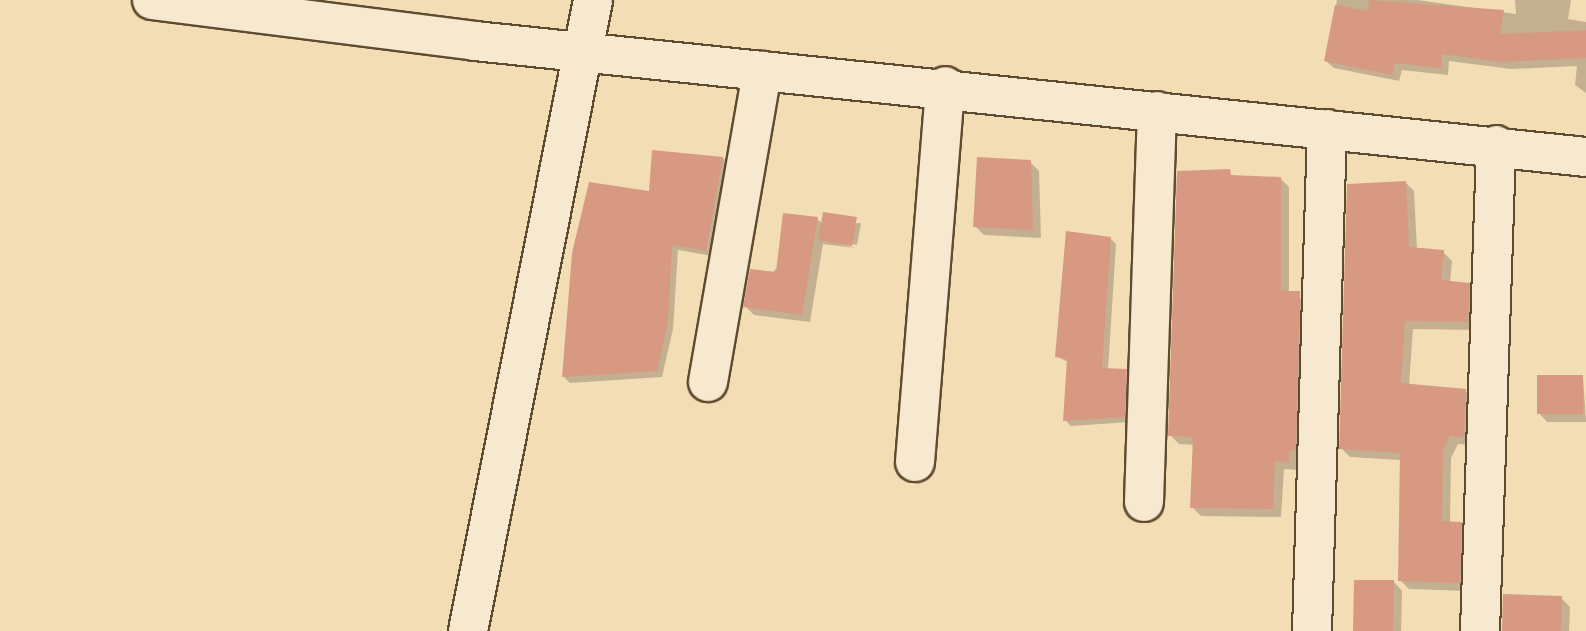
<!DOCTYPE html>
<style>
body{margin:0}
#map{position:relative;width:1586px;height:631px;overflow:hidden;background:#f3ddb5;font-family:"Old Standard TT",serif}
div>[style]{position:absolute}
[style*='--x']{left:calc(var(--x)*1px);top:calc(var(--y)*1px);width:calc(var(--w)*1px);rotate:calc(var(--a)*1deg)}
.shadow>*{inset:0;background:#0003}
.building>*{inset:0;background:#d79982}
.roads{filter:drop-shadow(2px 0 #5e4b30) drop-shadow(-2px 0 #5e4b30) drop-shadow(0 2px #5e4b30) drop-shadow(0 -2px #5e4b30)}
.minor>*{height:38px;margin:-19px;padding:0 19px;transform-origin:19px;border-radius:19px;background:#f7e9cf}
span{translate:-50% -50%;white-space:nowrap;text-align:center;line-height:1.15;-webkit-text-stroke:5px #f7e9cf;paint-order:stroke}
</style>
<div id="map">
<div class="shadow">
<i style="clip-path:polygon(1337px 0,1418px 0,1516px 14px,1515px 0,1571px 0,1568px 19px,1586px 22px,1586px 93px,1575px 85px,1577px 66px,1511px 69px,1449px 61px,1448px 75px,1402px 70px,1399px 81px,1334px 68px,1326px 61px)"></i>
<i style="clip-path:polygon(723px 158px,729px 164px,712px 256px,678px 250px,673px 329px,662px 377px,570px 383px,564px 377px,651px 193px)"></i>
<i style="clip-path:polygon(1030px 162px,1039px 171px,1041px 238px,984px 235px,975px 226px)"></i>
<i style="clip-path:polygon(1280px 178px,1289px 187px,1289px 293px,1308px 302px,1304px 459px,1298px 459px,1297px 470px,1284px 469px,1281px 517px,1201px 516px,1192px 507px,1195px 445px,1179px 444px,1170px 435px)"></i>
<i style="clip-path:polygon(1406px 183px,1414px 191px,1417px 250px,1443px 252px,1452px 261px,1450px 283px,1469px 284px,1477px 293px,1476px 330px,1413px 329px,1409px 385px,1465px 391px,1474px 400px,1472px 445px,1458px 444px,1451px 458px,1450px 523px,1470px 532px,1468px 591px,1409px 589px,1400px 580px,1401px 460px,1350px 457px,1341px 448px)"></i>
<i style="clip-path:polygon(817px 219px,823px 224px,861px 223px,857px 245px,823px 239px,856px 248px,823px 244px,810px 322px,754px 315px,745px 306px)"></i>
<i style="clip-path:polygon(1110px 238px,1116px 244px,1108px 370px,1132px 377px,1130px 422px,1071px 426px,1065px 420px,1069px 363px,1057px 356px)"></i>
<i style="clip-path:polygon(1583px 377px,1586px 422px,1547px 422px,1539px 413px)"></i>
<i style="clip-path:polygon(1394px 582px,1402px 591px,1401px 631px,1355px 631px)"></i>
<i style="clip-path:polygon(1505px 596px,1561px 598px,1570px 607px,1569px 631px,1502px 631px)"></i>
</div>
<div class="building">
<i style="clip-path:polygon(1369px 0,1504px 10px,1500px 34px,1586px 30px,1586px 58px,1502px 62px,1442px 54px,1441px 68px,1395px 63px,1392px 75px,1324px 61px,1335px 5px,1368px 11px)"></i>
<i style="clip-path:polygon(652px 150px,723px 157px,706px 251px,672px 245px,668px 322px,657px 371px,562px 377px,572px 253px,589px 182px,649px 191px)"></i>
<i style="clip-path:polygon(977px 157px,1031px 160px,1033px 230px,973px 227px)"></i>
<i style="clip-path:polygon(1230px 169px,1231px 175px,1281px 177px,1281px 291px,1300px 291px,1296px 451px,1289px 451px,1289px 462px,1275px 461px,1273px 509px,1190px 508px,1193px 437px,1168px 436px,1177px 171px)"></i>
<i style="clip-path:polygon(1406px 181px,1409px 247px,1444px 250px,1441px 280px,1470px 283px,1468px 322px,1405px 321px,1401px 383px,1466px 389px,1464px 437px,1450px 436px,1443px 448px,1442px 521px,1462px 522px,1460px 583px,1398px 581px,1400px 453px,1339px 449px,1347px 184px)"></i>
<i style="clip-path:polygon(823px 212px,857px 217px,852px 246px,818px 240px)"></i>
<i style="clip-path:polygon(783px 213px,818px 217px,802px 315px,743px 307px,750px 269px,776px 272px)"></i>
<i style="clip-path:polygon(1066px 231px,1111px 237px,1102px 368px,1127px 369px,1125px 417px,1063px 421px,1067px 359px,1055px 357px)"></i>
<i style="clip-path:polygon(1537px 375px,1583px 375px,1583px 414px,1537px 414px)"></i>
<i style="clip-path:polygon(1354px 580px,1394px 580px,1393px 631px,1353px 631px)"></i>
<i style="clip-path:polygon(1503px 594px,1562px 596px,1561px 631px,1502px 631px)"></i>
</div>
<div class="roads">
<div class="minor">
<i style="--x:152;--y:0;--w:326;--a:7.2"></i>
<i style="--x:475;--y:41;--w:1117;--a:5.96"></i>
<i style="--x:708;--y:382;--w:316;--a:-80.1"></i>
<i style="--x:915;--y:462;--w:377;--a:-85.4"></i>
<i style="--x:1144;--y:502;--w:391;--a:-88.1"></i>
<i style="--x:468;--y:631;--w:643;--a:-78.79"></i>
<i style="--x:1312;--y:631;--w:502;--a:-88.29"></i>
<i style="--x:1480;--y:631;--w:486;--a:-88.1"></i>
</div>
</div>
</div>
